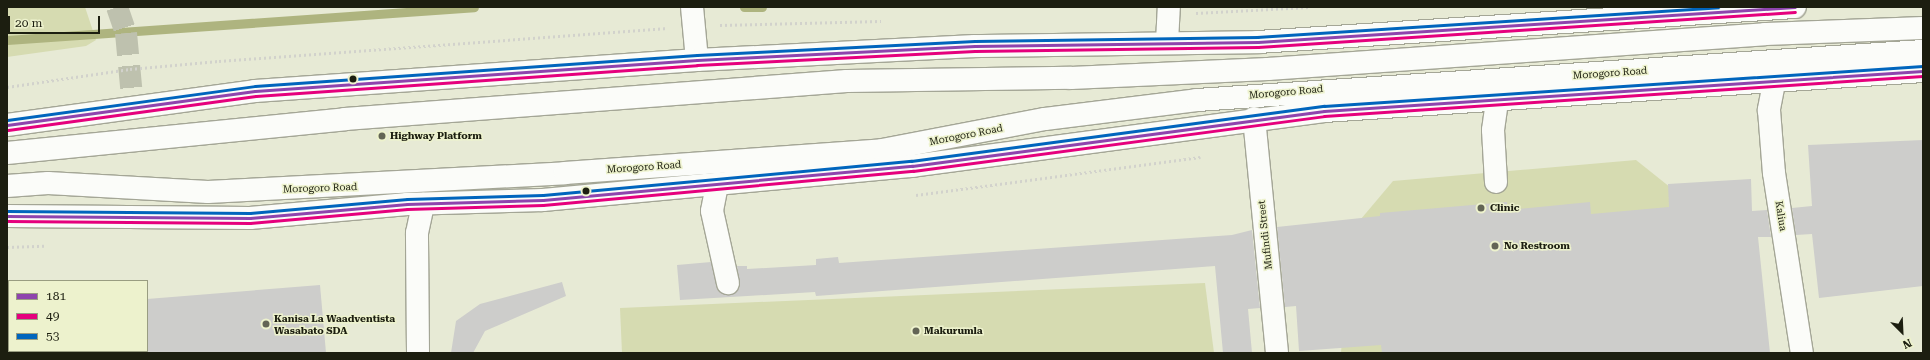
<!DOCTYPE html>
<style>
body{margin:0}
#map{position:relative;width:1930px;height:360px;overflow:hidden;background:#e7ead5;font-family:"Roboto Serif",serif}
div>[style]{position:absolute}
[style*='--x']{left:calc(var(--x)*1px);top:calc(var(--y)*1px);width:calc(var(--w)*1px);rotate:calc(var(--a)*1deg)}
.green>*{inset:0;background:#d6dbb1}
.stream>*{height:9px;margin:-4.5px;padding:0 4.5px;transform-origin:4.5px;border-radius:4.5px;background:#aeb47f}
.building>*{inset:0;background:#cdcdcb}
.minor-tunnel>*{height:22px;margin-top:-11px;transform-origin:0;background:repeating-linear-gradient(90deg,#bec1ae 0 22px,transparent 0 33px)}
.path>*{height:2.5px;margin-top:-1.25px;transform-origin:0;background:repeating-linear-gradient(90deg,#d2d2cc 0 2px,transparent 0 5px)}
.roads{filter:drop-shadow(1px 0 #a4a696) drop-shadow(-1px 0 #a4a696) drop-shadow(0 1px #a4a696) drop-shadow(0 -1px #a4a696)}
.minor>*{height:22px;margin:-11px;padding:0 11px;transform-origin:11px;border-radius:11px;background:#fbfcf9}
.highway>*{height:22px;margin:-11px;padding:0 11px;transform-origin:11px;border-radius:11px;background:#fbfcf9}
.bus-1>*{height:3px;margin:-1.5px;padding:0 1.5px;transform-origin:1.5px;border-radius:1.5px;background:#8e44ad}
.bus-2>*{height:3px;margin:-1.5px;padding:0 1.5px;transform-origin:1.5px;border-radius:1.5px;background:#e5007d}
.bus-3>*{height:3px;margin:-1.5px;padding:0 1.5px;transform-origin:1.5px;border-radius:1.5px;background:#0065bd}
.dots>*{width:11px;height:11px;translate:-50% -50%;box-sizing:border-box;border:2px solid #edf2cd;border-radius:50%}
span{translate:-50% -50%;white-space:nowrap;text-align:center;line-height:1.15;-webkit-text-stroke:3px #edf2cd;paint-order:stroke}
.street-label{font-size:10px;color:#1c1e10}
.poi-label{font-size:10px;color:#1c1e10;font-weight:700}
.left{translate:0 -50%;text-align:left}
.frame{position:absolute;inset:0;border:8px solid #1c1e10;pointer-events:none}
.legend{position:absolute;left:8px;top:280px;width:140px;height:72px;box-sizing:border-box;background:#edf2cd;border:1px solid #999d81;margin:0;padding:5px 7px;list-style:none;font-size:12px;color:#1c1e10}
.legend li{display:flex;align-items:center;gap:8px;height:20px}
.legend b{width:20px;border:1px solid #999d81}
.north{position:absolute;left:1882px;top:312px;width:40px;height:40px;-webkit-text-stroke:3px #edf2cd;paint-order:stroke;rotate:156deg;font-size:11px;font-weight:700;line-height:16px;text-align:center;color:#1c1e10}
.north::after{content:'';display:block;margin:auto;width:14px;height:18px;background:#1c1e10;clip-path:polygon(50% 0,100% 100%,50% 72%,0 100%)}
.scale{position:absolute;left:8px;top:16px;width:92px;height:18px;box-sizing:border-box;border:2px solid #1c1e10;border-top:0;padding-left:5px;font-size:12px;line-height:14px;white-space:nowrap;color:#1c1e10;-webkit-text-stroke:3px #edf2cd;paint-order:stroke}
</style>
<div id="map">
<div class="green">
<i style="clip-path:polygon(7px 7px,85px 7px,96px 40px,86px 46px,7px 57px)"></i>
<i style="clip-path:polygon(1636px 160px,1715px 223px,1746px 353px,1341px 353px,1350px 232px,1393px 181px)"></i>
<i style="clip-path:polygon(1205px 283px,1214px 353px,622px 353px,620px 308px)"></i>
</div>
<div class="stream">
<i style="--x:744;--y:7;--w:18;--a:0"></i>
<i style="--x:7;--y:40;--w:468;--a:-4"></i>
</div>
<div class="building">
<i style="clip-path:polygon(1923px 140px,1923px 286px,1819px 298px,1812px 234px,1796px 235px,1792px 208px,1812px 206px,1808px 145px)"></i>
<i style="clip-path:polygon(1751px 179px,1752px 211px,1767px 210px,1771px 237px,1758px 237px,1770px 353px,1382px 353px,1381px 345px,1299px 351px,1296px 306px,1285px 307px,1277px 227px,1380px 216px,1380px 213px,1507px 202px,1508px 210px,1590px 202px,1591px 214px,1669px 207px,1668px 184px)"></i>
<i style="clip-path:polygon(1252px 230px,1260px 308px,1248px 309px,1252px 353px,1223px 353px,1215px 266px,816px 296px,815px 292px,680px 300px,677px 265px,711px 262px,719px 291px,730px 295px,740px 286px,737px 266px,747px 266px,747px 269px,816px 265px,816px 259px,838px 257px,839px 263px,1232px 235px)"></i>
<i style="clip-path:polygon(562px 282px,566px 296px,485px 331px,473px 353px,451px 353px,456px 321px,480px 304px)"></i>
<i style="clip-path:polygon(320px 285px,326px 353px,147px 353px,147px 299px)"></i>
</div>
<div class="minor-tunnel">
<i style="--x:117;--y:7;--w:28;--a:71"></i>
<i style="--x:126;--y:33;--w:74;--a:84.6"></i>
</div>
<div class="path">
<i style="--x:1196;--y:13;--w:114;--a:-3"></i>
<i style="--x:720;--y:25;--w:161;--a:-1.4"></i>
<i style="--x:7;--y:87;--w:124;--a:-8.3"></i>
<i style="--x:130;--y:69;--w:89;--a:-5.1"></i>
<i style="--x:219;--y:61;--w:450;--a:-4.2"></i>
<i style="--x:916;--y:195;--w:287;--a:-7.6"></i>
<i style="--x:7;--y:247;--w:37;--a:-2"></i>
</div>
<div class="roads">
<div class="minor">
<i style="--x:692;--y:7;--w:53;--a:84.6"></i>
<i style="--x:1167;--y:42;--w:35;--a:-87"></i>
<i style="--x:1775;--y:78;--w:33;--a:101"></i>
<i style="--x:1769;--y:110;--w:63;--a:85.5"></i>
<i style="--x:1774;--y:173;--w:182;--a:81.2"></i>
<i style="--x:1254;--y:118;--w:236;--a:84.4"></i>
<i style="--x:7;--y:153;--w:340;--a:-5.7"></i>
<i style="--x:345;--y:119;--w:503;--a:-4.33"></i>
<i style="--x:847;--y:81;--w:224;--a:-0.8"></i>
<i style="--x:1071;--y:78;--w:197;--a:-2.6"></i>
<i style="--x:1268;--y:69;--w:498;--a:-4"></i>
<i style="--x:1765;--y:34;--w:158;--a:-2.2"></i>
<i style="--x:1496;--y:182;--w:52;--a:-93.3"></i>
<i style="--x:1493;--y:130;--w:30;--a:-82"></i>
<i style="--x:717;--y:185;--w:26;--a:101"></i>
<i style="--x:712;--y:211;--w:74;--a:77.5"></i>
<i style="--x:7;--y:186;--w:41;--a:-4.2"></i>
<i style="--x:48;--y:183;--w:160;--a:3.2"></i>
<i style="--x:208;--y:192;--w:358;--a:-3"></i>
<i style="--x:565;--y:173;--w:318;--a:-4.1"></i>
<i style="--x:882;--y:150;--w:166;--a:-10.8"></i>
<i style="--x:1045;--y:119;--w:153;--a:-7.1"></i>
<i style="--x:1197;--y:100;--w:728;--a:-3.86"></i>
<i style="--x:418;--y:353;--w:120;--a:-90.5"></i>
<i style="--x:417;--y:233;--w:30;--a:-78"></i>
</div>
<div class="highway">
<i style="--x:7;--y:125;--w:250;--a:-7.8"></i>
<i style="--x:255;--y:91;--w:443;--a:-4"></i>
<i style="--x:697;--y:60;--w:278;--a:-2.9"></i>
<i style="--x:975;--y:46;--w:283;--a:-0.8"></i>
<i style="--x:1258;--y:42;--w:538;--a:-3.73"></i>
<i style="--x:7;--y:216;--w:243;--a:0.5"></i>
<i style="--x:250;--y:218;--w:158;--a:-5.1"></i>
<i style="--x:407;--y:204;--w:136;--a:-1.7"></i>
<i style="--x:543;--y:200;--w:371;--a:-5.3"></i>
<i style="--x:912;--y:166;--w:416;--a:-7.6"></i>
<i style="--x:1324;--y:111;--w:600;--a:-3.82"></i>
</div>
</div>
<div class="bus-1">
<i style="--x:7;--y:125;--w:250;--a:-7.8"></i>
<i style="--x:255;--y:91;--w:443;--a:-4"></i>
<i style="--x:697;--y:60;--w:278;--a:-2.9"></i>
<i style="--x:975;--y:46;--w:283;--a:-0.8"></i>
<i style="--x:1258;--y:42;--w:538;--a:-3.73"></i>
<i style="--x:7;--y:216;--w:243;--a:0.5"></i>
<i style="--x:250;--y:218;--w:158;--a:-5.1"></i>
<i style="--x:407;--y:204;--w:136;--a:-1.7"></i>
<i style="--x:543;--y:200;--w:371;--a:-5.3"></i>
<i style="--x:912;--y:166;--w:416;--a:-7.6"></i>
<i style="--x:1324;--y:111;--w:600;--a:-3.82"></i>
</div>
<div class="bus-2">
<i style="--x:8;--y:130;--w:250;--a:-7.8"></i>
<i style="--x:256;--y:96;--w:442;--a:-4"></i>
<i style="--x:697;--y:65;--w:278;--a:-2.9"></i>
<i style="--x:975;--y:51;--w:283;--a:-0.8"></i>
<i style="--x:1258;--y:47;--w:538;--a:-3.73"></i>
<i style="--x:7;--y:221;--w:243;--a:0.5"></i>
<i style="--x:250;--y:223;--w:158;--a:-5.1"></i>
<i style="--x:407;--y:209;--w:136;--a:-1.7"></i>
<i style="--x:543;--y:205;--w:372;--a:-5.3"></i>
<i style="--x:913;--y:171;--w:415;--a:-7.6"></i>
<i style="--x:1324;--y:116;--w:600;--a:-3.82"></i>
</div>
<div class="bus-3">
<i style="--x:7;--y:120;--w:250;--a:-7.8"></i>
<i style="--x:255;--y:86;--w:443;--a:-4"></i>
<i style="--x:697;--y:55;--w:278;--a:-2.9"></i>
<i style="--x:975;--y:41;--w:283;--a:-0.8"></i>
<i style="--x:1258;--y:37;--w:461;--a:-3.7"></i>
<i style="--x:7;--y:211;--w:243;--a:0.5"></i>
<i style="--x:250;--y:213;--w:158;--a:-5.1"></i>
<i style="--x:407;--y:199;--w:136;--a:-1.7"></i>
<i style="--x:543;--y:195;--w:370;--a:-5.3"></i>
<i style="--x:911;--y:161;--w:417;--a:-7.6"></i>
<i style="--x:1324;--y:106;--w:600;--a:-3.82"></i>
</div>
<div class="dots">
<i style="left:353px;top:79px;background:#1c1e10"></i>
<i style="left:382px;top:136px;background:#636555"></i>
<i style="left:586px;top:191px;background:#1c1e10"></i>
<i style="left:1481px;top:208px;background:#636555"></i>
<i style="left:1495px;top:246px;background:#636555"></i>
<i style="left:266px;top:324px;background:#636555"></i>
<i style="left:916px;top:331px;background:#636555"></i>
</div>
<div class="street-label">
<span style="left:1610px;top:73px;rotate:-4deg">Morogoro Road</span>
<span style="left:1286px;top:92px;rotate:-5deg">Morogoro Road</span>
<span style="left:966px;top:135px;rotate:-11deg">Morogoro Road</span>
<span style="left:644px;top:167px;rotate:-4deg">Morogoro Road</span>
<span style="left:320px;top:188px;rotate:-2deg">Morogoro Road</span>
<span style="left:1781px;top:216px;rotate:81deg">Kaliua</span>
<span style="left:1265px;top:235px;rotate:-96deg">Mufindi Street</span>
</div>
<div class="poi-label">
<span class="left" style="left:390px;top:136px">Highway Platform</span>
<span class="left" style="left:1490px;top:208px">Clinic</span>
<span class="left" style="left:1504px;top:246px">No Restroom</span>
<span class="left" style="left:274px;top:324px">Kanisa La Waadventista<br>Wasabato SDA</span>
<span class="left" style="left:924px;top:331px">Makurumla</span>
</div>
<div class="frame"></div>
<ul class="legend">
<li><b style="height:5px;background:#8e44ad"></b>181</li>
<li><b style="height:5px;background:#e5007d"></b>49</li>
<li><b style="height:5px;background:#0065bd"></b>53</li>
</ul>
<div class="north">N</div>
<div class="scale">20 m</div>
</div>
